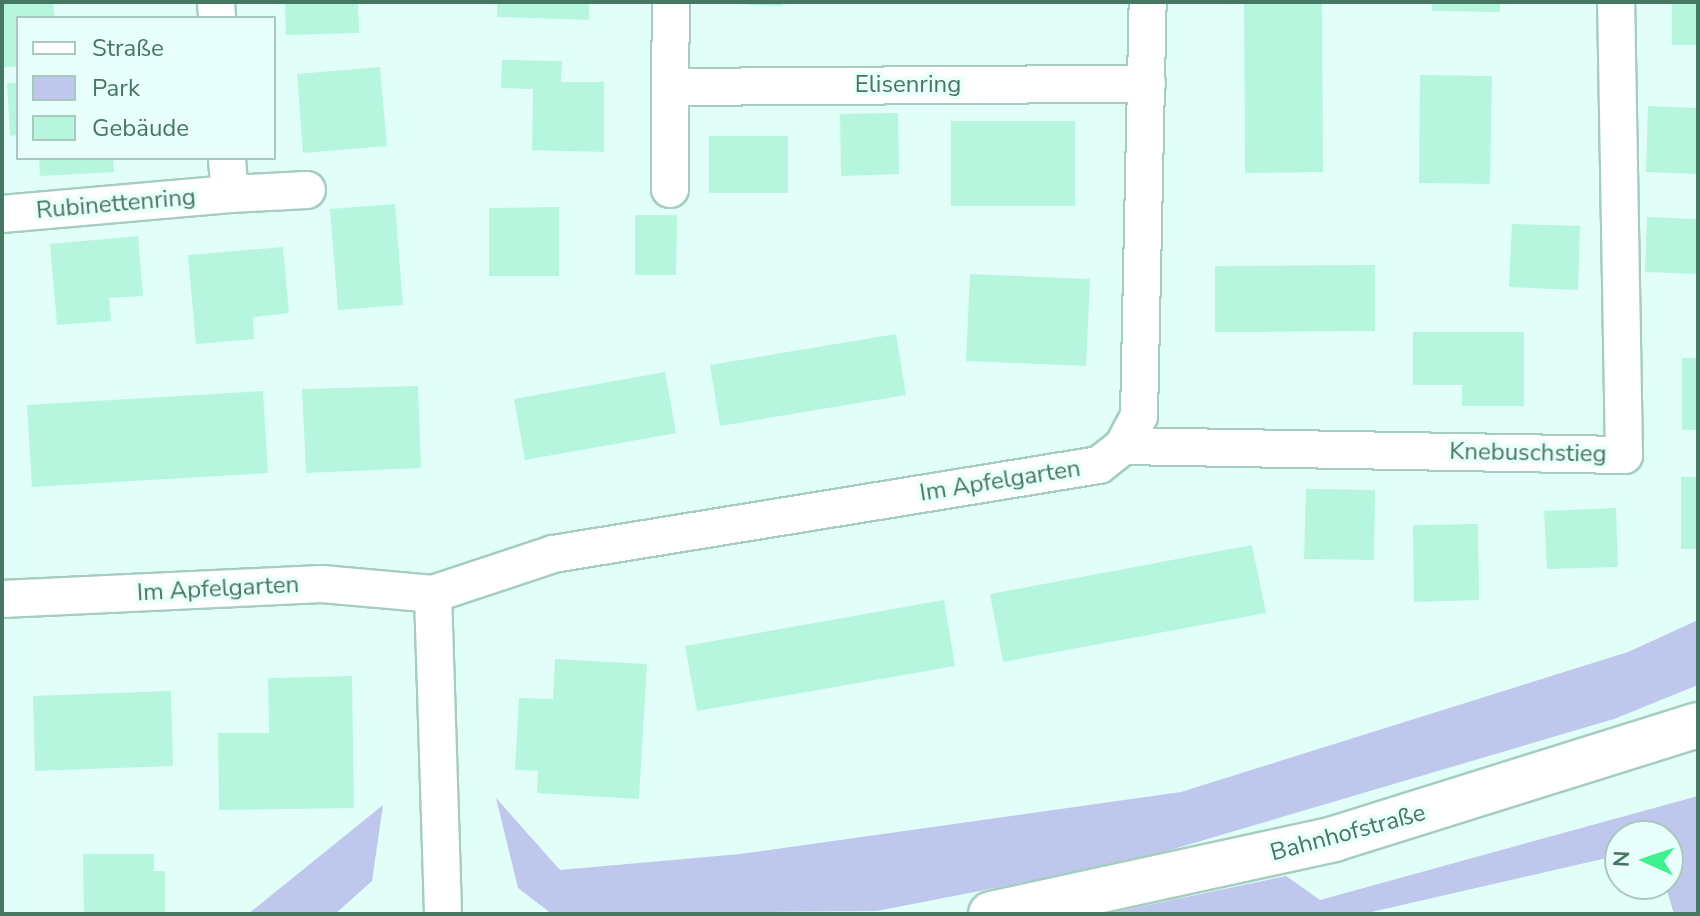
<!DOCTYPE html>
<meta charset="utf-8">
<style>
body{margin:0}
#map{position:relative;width:1700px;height:916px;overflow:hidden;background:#e1fef9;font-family:"Nunito Sans",sans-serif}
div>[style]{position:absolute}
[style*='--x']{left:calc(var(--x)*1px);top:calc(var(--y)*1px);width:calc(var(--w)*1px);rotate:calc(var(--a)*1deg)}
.green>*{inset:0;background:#bfc7ec}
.building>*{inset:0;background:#b7f6de}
.roads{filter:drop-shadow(2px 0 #a5cdc0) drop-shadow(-2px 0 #a5cdc0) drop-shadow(0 2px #a5cdc0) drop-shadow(0 -2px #a5cdc0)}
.minor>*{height:36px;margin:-18px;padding:0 18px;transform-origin:18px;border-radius:18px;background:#fff}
.tertiary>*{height:44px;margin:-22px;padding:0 22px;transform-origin:22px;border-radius:22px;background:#fff}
span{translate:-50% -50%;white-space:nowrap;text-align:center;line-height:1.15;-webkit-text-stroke:7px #e9fffb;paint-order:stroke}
.street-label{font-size:24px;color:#467763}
.frame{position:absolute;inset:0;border:4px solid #467763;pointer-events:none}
.legend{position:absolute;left:16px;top:16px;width:260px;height:144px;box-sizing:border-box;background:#e9fffb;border:2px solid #a8c9be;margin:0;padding:10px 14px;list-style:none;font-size:24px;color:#467763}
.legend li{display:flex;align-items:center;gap:16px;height:40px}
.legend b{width:40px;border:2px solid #a8c9be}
.north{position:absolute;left:1604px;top:820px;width:80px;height:80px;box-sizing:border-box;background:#e9fffb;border:2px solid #a8c9be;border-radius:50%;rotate:273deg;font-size:22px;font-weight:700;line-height:32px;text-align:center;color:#467763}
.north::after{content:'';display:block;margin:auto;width:28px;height:36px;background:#3df28e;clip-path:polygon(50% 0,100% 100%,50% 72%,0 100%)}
</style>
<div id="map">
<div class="green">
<i style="clip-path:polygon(1698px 620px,1698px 685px,1614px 719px,1133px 861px,877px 911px,552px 914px,518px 888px,496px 798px,560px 870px,740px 854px,1181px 792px,1628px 652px)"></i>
<i style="clip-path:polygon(1698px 796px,1698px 914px,1674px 914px,1665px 884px,1668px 836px,1620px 836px,1620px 855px,1363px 914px,1105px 914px,1286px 876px,1320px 900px)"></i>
<i style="clip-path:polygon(383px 805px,372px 881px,335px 914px,248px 914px)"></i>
</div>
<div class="building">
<i style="clip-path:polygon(2px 2px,53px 2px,55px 18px,18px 18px,18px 66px,2px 68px)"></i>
<i style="clip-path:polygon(285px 2px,358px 2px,359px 33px,286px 35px)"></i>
<i style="clip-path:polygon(497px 2px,589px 2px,589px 20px,497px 17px)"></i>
<i style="clip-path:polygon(747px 2px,783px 2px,783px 6px,747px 5px)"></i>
<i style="clip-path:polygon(1244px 2px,1322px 2px,1323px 172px,1245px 173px)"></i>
<i style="clip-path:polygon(1432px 2px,1500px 2px,1500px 12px,1432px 11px)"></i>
<i style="clip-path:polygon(1672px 2px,1698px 2px,1698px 45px,1672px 45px)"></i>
<i style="clip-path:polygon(502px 60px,562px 61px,561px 82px,604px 82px,604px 152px,532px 150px,533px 89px,501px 88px)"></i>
<i style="clip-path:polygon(380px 67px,387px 146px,303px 153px,297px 74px)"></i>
<i style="clip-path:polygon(1420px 75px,1492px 76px,1490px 184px,1419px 183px)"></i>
<i style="clip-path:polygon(7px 83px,18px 83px,18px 135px,10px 136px)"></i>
<i style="clip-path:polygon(1648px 106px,1698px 108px,1698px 174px,1646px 172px)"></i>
<i style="clip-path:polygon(898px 113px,899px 174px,841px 176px,840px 114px)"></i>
<i style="clip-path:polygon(951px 121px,1075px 121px,1075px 206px,951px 206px)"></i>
<i style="clip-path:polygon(709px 136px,788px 136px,788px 193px,709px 193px)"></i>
<i style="clip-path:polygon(39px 158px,113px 158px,114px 172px,40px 176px)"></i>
<i style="clip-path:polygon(395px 204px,403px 305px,338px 310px,330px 209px)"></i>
<i style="clip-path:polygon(559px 207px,559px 276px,489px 276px,489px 208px)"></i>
<i style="clip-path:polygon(635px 215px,677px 215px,676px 275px,635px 275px)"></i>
<i style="clip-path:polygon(1647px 217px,1698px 219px,1698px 274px,1645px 272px)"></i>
<i style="clip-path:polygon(1512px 224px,1580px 226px,1578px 290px,1509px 287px)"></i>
<i style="clip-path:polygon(138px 236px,143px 296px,109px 298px,111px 321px,57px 325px,50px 244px)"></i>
<i style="clip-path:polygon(283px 247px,289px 313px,253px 317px,254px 339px,196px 344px,188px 255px)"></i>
<i style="clip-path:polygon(1375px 265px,1375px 331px,1215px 332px,1215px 266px)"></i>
<i style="clip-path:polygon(970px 274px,1090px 279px,1086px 366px,966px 361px)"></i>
<i style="clip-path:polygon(1413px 332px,1524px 332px,1524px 406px,1462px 406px,1462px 385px,1413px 385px)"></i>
<i style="clip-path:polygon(896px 334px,906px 395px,720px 426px,710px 365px)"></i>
<i style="clip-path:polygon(1682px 358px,1698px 358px,1698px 430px,1682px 430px)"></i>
<i style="clip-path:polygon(665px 372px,676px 433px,525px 460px,514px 399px)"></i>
<i style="clip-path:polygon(418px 386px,421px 468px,306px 473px,302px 389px)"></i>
<i style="clip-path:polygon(263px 391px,268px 473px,32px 487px,27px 405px)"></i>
<i style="clip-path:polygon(1681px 477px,1698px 477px,1698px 549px,1681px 549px)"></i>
<i style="clip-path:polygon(1306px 489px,1375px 490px,1374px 560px,1304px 559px)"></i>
<i style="clip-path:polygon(1616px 508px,1618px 567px,1547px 569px,1544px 511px)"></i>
<i style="clip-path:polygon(1478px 524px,1479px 600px,1414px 602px,1413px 525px)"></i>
<i style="clip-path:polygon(1252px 545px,1266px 613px,1003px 662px,990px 594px)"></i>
<i style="clip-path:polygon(944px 600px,955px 666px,697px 711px,685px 646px)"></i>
<i style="clip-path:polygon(555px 659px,647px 664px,639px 799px,537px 793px,538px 771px,515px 770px,519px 698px,553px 699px)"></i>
<i style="clip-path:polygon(352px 676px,354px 808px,219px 810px,218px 733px,269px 733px,268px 678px)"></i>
<i style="clip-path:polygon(171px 691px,173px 766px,35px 771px,33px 696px)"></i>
<i style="clip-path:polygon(83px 854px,154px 854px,154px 871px,165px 871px,165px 914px,84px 914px)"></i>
</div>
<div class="roads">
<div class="minor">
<i style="--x:216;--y:2;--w:16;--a:86"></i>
<i style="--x:671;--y:2;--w:85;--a:90.7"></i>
<i style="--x:670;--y:87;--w:477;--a:-0.4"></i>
<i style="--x:670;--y:189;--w:102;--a:-90"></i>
<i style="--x:230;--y:194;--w:77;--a:-3"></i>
<i style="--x:2;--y:214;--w:229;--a:-5"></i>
<i style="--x:230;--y:194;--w:36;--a:-95"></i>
<i style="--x:1123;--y:446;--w:501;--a:1.03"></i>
<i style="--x:1624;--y:455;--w:453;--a:-91"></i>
<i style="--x:433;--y:594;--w:320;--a:88.2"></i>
<i style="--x:2;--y:599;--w:320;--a:-2.7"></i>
<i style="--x:322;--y:584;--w:111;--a:5.1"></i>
<i style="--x:433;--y:594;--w:126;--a:-18.4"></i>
<i style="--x:553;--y:554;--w:553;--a:-9.26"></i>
<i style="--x:1099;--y:465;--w:31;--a:-38"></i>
<i style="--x:1123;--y:446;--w:34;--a:-62"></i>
<i style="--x:1139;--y:416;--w:414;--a:-88.8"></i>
</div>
<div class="tertiary">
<i style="--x:991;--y:914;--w:351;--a:-12.3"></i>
<i style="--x:1334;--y:839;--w:381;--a:-17.4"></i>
</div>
</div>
<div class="street-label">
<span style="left:908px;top:85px">Elisenring</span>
<span style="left:116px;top:204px;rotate:-5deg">Rubinettenring</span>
<span style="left:1528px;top:453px;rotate:1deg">Knebuschstieg</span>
<span style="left:1000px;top:481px;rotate:-9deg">Im Apfelgarten</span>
<span style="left:218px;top:589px;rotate:-3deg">Im Apfelgarten</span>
<span style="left:1348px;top:833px;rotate:-15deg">Bahnhofstraße</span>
</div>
<div class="frame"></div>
<ul class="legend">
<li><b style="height:10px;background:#fff"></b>Straße</li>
<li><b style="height:22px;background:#bfc7ec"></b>Park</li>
<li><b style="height:22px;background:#b7f6de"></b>Gebäude</li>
</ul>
<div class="north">N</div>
</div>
